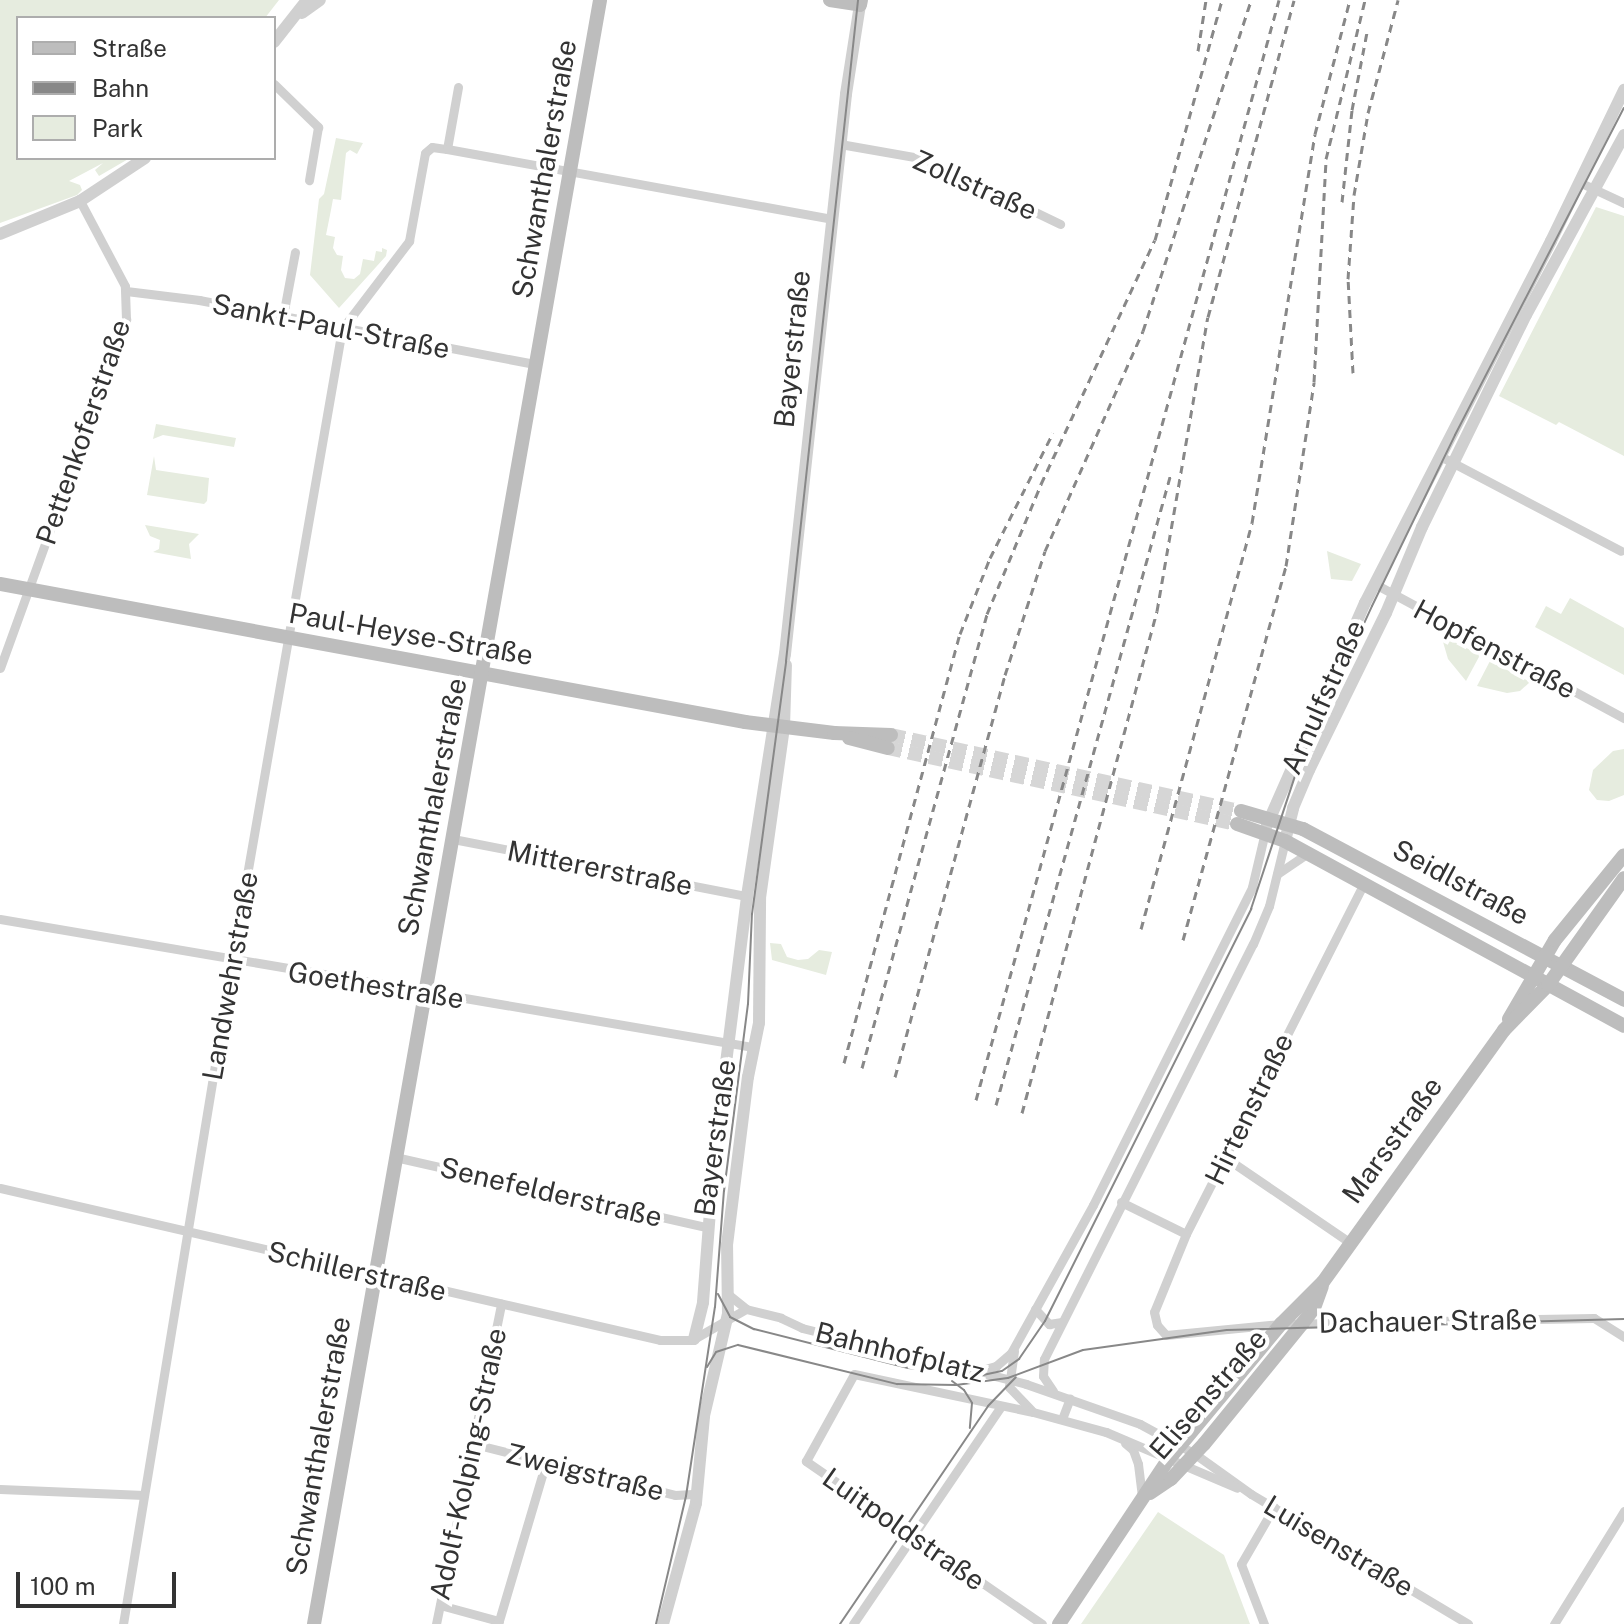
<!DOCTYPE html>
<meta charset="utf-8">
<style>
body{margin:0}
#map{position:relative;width:1624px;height:1624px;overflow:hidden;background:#fff;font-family:"Public Sans",sans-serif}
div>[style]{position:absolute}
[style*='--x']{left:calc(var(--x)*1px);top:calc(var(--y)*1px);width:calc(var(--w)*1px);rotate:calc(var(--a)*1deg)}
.green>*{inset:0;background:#e6ecdf}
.secondary-tunnel>*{height:14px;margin-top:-7px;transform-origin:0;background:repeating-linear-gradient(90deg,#d6d6d6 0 14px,transparent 0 21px)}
.minor>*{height:9px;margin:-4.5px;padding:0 4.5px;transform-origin:4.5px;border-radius:4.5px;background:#d0d0d0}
.tertiary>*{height:12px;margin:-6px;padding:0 6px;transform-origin:6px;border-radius:6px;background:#d0d0d0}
.secondary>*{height:14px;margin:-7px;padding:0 7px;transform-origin:7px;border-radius:7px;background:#bdbdbd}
.tram>*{height:2px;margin:-1px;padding:0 1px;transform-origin:1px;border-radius:1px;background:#888}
.rail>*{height:3px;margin-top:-1.5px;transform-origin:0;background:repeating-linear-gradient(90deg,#888 0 8px,transparent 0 14px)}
span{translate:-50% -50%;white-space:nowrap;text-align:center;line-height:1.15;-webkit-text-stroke:8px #fff;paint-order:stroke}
.street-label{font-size:28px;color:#333}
.legend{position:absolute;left:16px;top:16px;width:260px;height:144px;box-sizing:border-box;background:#fff;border:2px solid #adadad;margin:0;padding:10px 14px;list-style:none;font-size:24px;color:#333}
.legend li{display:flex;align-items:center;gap:16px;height:40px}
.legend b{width:40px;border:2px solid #adadad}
.scale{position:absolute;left:16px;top:1572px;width:160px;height:36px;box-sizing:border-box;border:4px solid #333;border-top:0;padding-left:10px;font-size:24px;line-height:28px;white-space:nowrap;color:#333;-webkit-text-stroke:6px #fff;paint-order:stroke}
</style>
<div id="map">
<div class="green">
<i style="clip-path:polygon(0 0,279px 0,265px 18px,18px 18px,18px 158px,130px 158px,99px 176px,95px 170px,103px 163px,69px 181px,80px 185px,82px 190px,77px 195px,0 223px)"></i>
<i style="clip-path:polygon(336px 138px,363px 143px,357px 154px,350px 150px,346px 153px,341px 200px,333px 199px,331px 210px,326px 235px,335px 237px,333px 248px,337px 255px,343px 256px,341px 270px,345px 278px,354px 279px,360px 274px,363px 259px,374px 261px,376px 251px,382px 252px,382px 248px,387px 250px,386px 256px,339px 308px,310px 275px,319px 199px,324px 194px)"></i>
<i style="clip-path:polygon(1596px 207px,1624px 216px,1624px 456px,1559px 422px,1556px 425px,1499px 396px)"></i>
<i style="clip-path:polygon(156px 424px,236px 438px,234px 447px,163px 435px,153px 439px)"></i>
<i style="clip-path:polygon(154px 456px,156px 470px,209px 478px,207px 501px,204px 504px,147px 495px)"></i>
<i style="clip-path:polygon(145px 525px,199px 534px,189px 544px,191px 559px,153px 552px,159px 549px,160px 540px,150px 536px)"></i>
<i style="clip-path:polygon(1327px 551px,1361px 564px,1352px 581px,1331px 579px)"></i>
<i style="clip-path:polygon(1570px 598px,1624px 628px,1624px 675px,1535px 627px,1546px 606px,1561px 614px)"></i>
<i style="clip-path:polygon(1441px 635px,1480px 655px,1466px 681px,1448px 659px)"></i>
<i style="clip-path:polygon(1490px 661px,1530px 682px,1520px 691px,1507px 693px,1477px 686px)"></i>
<i style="clip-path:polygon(1624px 749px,1624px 795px,1609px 801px,1597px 800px,1589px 790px,1593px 770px,1613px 751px)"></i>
<i style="clip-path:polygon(770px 943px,781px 944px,787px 957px,798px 960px,808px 959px,819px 950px,832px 952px,826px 975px,772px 960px)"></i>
<i style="clip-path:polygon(1158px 1512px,1224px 1555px,1250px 1624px,1081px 1624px)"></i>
</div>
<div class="secondary-tunnel">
<i style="--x:891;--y:735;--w:358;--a:12.3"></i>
<i style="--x:888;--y:748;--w:357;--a:12.3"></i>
</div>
<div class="minor">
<i style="--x:274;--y:84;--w:62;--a:44.3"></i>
<i style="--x:318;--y:127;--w:54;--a:99.6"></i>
<i style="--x:840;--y:144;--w:86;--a:10"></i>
<i style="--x:925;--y:159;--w:150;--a:25.7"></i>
<i style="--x:447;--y:149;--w:63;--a:-79.9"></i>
<i style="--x:1579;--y:182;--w:50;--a:25"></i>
<i style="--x:126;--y:291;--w:74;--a:7"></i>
<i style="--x:199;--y:300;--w:343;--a:10.8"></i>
<i style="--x:283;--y:316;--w:65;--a:-79.4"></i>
<i style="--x:1440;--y:456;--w:204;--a:27.7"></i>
<i style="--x:1375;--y:584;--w:283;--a:28.3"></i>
<i style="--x:0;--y:668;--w:371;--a:-70.1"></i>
<i style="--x:126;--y:319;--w:33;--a:-92"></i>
<i style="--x:125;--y:286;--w:96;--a:-117.9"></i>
<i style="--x:453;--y:839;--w:299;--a:11"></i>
<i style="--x:1277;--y:874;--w:36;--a:-34"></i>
<i style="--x:1363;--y:885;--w:391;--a:116.9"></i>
<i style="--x:1186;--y:1234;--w:84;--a:112.3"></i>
<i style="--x:1154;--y:1312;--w:13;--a:77"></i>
<i style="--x:1157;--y:1325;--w:13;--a:48"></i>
<i style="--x:1166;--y:1335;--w:116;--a:-5.5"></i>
<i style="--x:1281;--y:1324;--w:313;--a:-1.1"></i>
<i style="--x:1594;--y:1318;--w:36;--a:32"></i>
<i style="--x:0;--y:919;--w:764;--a:9.65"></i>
<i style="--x:395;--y:1157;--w:319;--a:12.7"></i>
<i style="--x:1226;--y:1158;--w:149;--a:34.3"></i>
<i style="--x:0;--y:1188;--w:677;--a:12.97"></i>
<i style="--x:660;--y:1340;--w:32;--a:0"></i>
<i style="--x:692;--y:1340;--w:62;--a:-29.9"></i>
<i style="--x:1121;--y:1202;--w:72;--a:26.2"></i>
<i style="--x:729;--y:1295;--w:22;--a:39"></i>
<i style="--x:746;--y:1309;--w:36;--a:14"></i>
<i style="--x:781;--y:1318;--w:23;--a:25"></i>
<i style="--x:802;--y:1328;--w:231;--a:14"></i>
<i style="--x:1026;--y:1384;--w:121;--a:19.3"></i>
<i style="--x:1140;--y:1424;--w:63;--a:28.6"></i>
<i style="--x:1195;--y:1454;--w:69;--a:35.5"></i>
<i style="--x:1251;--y:1494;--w:253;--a:30.9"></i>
<i style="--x:1035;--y:1309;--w:21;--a:47"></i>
<i style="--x:1049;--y:1324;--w:13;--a:-9"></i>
<i style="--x:1014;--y:1351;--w:36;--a:98"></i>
<i style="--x:1009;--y:1387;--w:32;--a:46"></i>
<i style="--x:981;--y:1370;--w:16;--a:-15"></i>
<i style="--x:996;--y:1366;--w:20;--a:-41"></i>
<i style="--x:1011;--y:1353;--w:169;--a:-61"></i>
<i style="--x:1093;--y:1205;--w:356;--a:-63.4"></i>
<i style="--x:1252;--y:887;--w:57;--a:-76.7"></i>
<i style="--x:1053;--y:1391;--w:18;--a:-124"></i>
<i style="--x:1043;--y:1376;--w:17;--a:-87"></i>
<i style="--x:1044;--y:1359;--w:465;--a:-63.3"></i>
<i style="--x:1253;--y:944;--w:41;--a:-67.2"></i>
<i style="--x:1269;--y:906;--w:67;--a:-76.2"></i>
<i style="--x:1062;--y:1419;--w:22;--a:-69"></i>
<i style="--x:1125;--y:1443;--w:11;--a:41"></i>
<i style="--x:1133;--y:1450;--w:15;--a:70"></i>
<i style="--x:1138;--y:1464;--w:35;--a:83"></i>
<i style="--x:474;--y:1444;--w:207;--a:14.2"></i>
<i style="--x:675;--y:1495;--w:22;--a:-3"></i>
<i style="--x:0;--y:1489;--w:144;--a:2.4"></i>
<i style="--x:440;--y:1605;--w:61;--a:15.2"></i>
<i style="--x:123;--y:1624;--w:672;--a:-80.66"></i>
<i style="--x:232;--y:961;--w:642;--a:-80.13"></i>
<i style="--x:342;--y:329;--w:111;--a:-52.7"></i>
<i style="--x:409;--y:241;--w:89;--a:-79.7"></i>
<i style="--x:425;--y:153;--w:9;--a:-41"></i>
<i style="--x:432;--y:147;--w:15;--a:8"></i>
<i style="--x:447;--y:149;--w:391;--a:10.3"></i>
<i style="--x:436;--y:1624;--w:327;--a:-78.5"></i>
<i style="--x:498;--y:1624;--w:169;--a:-73.5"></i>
<i style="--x:853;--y:1624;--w:263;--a:-55.8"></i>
<i style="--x:1042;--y:1624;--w:287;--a:-145.4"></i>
<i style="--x:806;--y:1461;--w:99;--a:-61.1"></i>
<i style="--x:854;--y:1374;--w:183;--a:12"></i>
<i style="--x:1033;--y:1412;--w:76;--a:15.3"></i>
<i style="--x:1106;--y:1432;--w:142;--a:23.1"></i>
<i style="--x:1264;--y:1624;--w:64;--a:-111"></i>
<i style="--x:1241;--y:1564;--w:66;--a:-59.9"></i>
<i style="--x:1554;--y:1624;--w:133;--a:-58.2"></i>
</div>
<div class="tertiary">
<i style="--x:302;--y:13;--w:22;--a:-36"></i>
<i style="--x:274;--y:42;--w:53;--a:-51.8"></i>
<i style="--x:0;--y:234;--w:87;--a:-22.4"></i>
<i style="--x:80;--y:201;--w:78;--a:-33.5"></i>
<i style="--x:1267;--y:825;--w:243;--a:-66.2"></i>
<i style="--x:1365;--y:603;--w:407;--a:-62.8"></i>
<i style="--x:1551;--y:241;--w:168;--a:-64.2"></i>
<i style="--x:1285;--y:841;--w:34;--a:-76"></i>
<i style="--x:1293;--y:808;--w:41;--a:-67.2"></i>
<i style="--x:1309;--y:770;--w:175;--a:-63.9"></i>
<i style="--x:1386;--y:613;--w:93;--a:-67.3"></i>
<i style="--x:1422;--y:527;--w:236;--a:-63.9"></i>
<i style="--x:1526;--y:315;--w:205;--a:-61.4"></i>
<i style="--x:694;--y:1339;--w:38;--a:-76"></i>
<i style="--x:703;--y:1302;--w:144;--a:-85.6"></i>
<i style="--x:714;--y:1158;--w:264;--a:-82.8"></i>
<i style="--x:747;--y:896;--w:245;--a:-81.1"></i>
<i style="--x:785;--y:654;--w:563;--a:-83.78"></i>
<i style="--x:846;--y:94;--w:90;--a:-81.1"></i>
<i style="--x:663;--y:1624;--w:125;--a:-74.7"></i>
<i style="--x:696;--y:1503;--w:87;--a:-84.7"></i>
<i style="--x:704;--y:1416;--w:105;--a:-76.8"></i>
<i style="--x:728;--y:1314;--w:69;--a:-90.8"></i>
<i style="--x:727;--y:1245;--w:169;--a:-82.9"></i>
<i style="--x:748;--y:1077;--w:55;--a:-78.5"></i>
<i style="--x:759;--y:1023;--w:125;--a:-89.5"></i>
<i style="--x:760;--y:898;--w:173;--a:-82"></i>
<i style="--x:784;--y:727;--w:62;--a:-88.2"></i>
</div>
<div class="secondary">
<i style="--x:830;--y:0;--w:30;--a:9"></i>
<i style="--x:860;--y:5;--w:5;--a:-79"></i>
<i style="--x:0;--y:584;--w:758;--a:10.49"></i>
<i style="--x:745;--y:722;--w:90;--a:7"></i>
<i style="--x:834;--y:733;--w:57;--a:2"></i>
<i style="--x:849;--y:738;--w:40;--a:14.4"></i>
<i style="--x:1241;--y:811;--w:65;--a:16.2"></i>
<i style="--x:1303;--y:829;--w:364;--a:28"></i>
<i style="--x:1237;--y:824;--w:51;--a:19.5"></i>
<i style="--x:1285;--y:841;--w:386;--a:28.6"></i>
<i style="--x:1509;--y:1019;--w:91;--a:-59.8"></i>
<i style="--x:1555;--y:940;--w:109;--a:-50.9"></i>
<i style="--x:1150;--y:1493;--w:25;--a:-34"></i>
<i style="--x:1171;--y:1479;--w:48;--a:-46.7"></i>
<i style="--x:1204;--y:1444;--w:155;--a:-50.8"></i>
<i style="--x:1302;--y:1324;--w:20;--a:-53"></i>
<i style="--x:1314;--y:1308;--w:23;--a:-70"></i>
<i style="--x:314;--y:1624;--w:1649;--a:-80.01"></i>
<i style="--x:1059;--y:1624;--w:197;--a:-56.4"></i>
<i style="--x:1168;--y:1460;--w:177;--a:-50.3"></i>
<i style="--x:1281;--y:1324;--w:59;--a:-45"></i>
<i style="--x:1323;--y:1282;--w:310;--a:-54.3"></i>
<i style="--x:1504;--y:1030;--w:63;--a:-45.6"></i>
<i style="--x:1548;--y:985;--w:131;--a:-54.6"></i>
</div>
<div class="tram">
<i style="--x:718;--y:1294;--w:26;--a:62"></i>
<i style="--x:730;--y:1317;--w:27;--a:27"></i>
<i style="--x:754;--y:1329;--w:159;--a:14.2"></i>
<i style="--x:908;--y:1368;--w:72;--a:5.6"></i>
<i style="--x:707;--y:1367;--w:17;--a:-59"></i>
<i style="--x:716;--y:1352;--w:23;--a:-18"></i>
<i style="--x:738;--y:1345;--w:164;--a:13.8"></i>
<i style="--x:897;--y:1384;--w:59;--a:1"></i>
<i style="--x:956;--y:1385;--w:52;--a:-7.7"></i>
<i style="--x:1008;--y:1378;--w:80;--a:-20.5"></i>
<i style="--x:1083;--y:1350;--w:145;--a:-7.9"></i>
<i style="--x:1227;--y:1330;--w:397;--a:-1.6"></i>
<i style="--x:983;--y:1375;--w:19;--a:-12"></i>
<i style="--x:1002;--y:1371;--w:21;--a:-35"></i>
<i style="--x:1019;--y:1359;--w:46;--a:-55.6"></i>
<i style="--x:1045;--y:1321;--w:461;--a:-63.4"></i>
<i style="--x:1251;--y:909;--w:150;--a:-71.7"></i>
<i style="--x:1298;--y:767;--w:177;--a:-65.3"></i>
<i style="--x:1372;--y:606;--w:190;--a:-64.1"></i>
<i style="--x:1455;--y:435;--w:368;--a:-62.7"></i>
<i style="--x:952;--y:1381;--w:15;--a:37"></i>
<i style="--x:964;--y:1390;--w:15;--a:58"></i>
<i style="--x:972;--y:1403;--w:25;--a:95"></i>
<i style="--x:656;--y:1624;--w:131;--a:-76.8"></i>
<i style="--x:686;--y:1496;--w:191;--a:-81.3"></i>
<i style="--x:715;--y:1307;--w:116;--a:-85.6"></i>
<i style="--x:724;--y:1191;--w:189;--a:-82.7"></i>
<i style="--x:748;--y:1004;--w:90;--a:-87.5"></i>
<i style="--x:752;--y:914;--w:255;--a:-82.3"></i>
<i style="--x:786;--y:661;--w:665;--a:-83.78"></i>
<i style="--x:840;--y:1624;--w:263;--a:-55.8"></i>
<i style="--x:988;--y:1406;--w:40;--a:-46"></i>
</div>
<div class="rail">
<i style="--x:1198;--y:51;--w:52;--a:-81.1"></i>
<i style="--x:1342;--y:202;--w:93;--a:-83.8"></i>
<i style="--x:1352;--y:110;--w:79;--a:-79.1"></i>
<i style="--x:1353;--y:373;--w:94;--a:-93"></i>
<i style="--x:1348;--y:279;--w:84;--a:-85.9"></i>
<i style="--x:1354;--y:195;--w:83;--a:-80.3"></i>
<i style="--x:1368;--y:113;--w:117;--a:-75.1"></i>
<i style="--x:1141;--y:929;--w:421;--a:-74.7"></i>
<i style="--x:1252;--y:523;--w:394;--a:-80.8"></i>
<i style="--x:1315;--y:134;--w:138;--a:-75.4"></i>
<i style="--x:1183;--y:940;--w:388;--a:-74.6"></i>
<i style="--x:1286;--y:566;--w:186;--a:-81.3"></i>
<i style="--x:1314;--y:382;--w:223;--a:-86.9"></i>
<i style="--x:1326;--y:159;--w:164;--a:-76.2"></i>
<i style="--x:844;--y:1063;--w:444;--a:-74.9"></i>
<i style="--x:960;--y:634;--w:82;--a:-68.5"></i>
<i style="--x:990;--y:558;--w:140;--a:-63.3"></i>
<i style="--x:862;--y:1068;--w:471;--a:-74.6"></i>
<i style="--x:987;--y:614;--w:141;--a:-67.4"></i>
<i style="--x:1041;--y:484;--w:269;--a:-65"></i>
<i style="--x:1155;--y:240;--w:249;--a:-74.4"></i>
<i style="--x:895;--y:1077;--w:417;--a:-74.7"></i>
<i style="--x:1005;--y:675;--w:130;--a:-72.1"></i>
<i style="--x:1045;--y:551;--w:241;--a:-66"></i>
<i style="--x:1143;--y:331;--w:348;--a:-71.9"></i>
<i style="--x:976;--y:1100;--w:1141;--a:-74.6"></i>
<i style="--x:996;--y:1105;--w:656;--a:-74.52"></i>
<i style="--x:1022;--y:1113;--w:520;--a:-74.95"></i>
<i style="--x:1157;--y:611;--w:298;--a:-80.2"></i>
<i style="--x:1208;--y:317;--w:328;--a:-74.8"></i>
</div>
<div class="street-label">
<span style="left:544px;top:169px;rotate:-80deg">Schwanthalerstraße</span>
<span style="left:975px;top:185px;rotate:24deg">Zollstraße</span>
<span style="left:331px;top:326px;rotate:11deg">Sankt-Paul-Straße</span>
<span style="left:792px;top:349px;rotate:-84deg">Bayerstraße</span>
<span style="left:83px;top:432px;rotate:-71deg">Pettenkoferstraße</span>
<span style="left:411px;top:634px;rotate:10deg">Paul-Heyse-Straße</span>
<span style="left:1495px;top:649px;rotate:28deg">Hopfenstraße</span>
<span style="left:1323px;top:697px;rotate:-66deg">Arnulfstraße</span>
<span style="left:432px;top:807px;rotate:-79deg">Schwanthalerstraße</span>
<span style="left:600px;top:868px;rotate:11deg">Mittererstraße</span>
<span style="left:1461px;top:882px;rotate:28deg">Seidlstraße</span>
<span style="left:230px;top:976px;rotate:-80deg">Landwehrstraße</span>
<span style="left:376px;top:985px;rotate:9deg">Goethestraße</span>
<span style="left:1249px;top:1109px;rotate:-64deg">Hirtenstraße</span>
<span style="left:715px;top:1138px;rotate:-82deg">Bayerstraße</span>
<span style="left:1392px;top:1140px;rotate:-54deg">Marsstraße</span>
<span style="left:551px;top:1192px;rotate:13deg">Senefelderstraße</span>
<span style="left:357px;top:1271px;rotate:13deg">Schillerstraße</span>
<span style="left:1428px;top:1321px;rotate:-1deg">Dachauer Straße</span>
<span style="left:900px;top:1352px;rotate:14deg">Bahnhofplatz</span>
<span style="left:1208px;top:1394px;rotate:-49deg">Elisenstraße</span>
<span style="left:318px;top:1446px;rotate:-80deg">Schwanthalerstraße</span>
<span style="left:468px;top:1464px;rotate:-78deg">Adolf-Kolping-Straße</span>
<span style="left:585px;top:1472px;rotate:14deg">Zweigstraße</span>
<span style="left:904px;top:1529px;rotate:35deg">Luitpoldstraße</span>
<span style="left:1339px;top:1546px;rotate:31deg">Luisenstraße</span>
</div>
<ul class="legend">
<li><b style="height:10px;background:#bdbdbd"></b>Straße</li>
<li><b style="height:10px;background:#888"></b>Bahn</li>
<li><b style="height:22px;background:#e6ecdf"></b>Park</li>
</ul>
<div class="scale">100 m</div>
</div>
